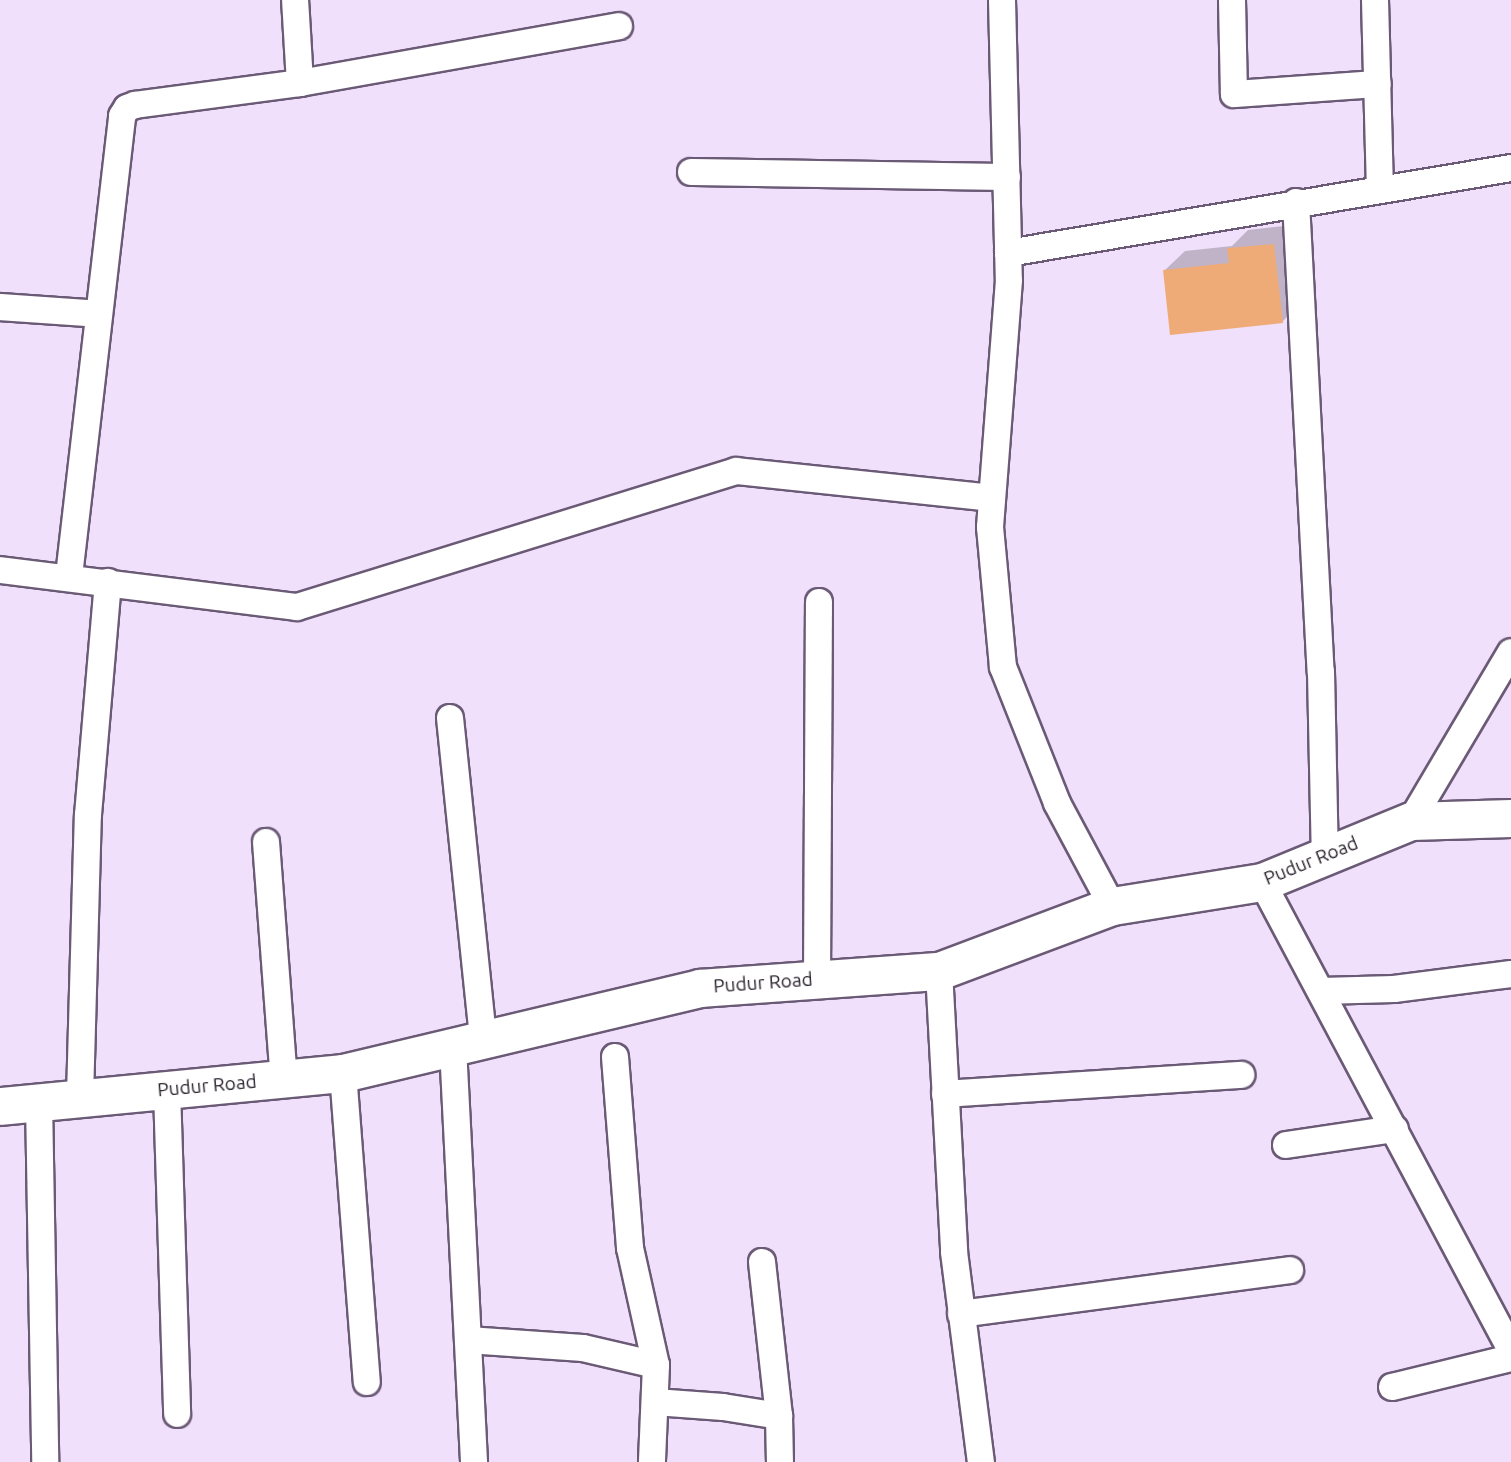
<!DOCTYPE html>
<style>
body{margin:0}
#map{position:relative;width:1511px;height:1462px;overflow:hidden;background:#f1e0fb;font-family:Ubuntu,sans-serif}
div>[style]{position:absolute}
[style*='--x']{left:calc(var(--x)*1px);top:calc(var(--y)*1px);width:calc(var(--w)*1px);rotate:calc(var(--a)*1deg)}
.shadow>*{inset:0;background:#0003}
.building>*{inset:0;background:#efab77}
.roads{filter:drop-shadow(2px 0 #6b5a76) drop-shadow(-2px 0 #6b5a76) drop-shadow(0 2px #6b5a76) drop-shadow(0 -2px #6b5a76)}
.street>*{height:26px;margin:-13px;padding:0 13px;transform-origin:13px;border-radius:13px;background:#fff}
.secondary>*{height:37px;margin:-18.5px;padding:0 18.5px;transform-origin:18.5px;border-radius:18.5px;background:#fff}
span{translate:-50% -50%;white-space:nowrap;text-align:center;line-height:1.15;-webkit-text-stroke:5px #fff;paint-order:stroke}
.street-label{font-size:19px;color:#2a222e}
</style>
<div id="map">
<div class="shadow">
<i style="clip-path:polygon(1293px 225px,1301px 303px,1282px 322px,1165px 270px,1185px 251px,1232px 246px,1248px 230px)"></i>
</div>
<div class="building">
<i style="clip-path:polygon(1274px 244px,1283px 323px,1170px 335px,1163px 270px,1229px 263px,1227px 248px)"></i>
</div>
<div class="roads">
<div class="street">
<i style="--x:1002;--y:0;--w:280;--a:88.6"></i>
<i style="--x:1009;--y:280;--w:248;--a:94.4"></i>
<i style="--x:990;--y:527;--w:141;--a:84.7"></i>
<i style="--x:1003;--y:667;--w:146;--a:68.3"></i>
<i style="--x:1057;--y:803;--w:117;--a:61.9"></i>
<i style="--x:1232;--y:0;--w:94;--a:88.8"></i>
<i style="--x:1234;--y:94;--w:144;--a:-4"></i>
<i style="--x:1375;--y:0;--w:188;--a:88.5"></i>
<i style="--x:300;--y:83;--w:324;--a:-10.1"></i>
<i style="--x:691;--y:172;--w:316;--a:0.9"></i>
<i style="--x:1296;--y:202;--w:471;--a:87"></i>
<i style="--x:1321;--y:672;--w:184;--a:88.8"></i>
<i style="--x:1008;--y:253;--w:510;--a:-9.59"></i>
<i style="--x:0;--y:307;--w:99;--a:4"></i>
<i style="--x:0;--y:570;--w:299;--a:7.1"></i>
<i style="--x:297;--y:607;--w:460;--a:-17.2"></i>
<i style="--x:736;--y:471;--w:257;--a:6"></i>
<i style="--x:69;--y:576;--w:463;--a:-83.4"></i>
<i style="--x:122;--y:116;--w:9;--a:-58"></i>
<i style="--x:127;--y:108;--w:9;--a:-21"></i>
<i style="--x:135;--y:105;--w:166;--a:-7.6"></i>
<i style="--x:300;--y:83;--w:83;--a:-93.4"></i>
<i style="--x:450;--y:718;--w:324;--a:84.1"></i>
<i style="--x:1411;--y:821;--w:196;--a:-59.4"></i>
<i style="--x:266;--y:842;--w:238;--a:85.7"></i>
<i style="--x:1262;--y:882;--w:530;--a:61.98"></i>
<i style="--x:939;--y:971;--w:281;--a:86.9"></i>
<i style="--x:954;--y:1252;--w:212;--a:82.7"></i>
<i style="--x:817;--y:980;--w:378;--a:-89.7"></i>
<i style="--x:1321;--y:991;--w:73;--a:-1.6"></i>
<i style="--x:1394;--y:989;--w:118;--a:-7.3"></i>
<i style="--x:453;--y:1047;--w:416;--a:87.1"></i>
<i style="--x:615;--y:1057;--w:192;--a:85.5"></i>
<i style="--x:630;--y:1248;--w:120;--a:77.5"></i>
<i style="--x:656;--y:1365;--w:97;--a:92.4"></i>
<i style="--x:343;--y:1073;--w:310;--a:85.6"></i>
<i style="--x:167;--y:1090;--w:324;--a:88.2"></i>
<i style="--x:945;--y:1094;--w:297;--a:-3.7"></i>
<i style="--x:80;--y:1097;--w:282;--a:-88.4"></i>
<i style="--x:88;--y:815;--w:234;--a:-85.1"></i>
<i style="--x:39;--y:1101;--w:361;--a:89"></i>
<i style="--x:1286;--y:1145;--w:110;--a:-8.4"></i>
<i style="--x:762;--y:1262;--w:155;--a:83.7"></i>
<i style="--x:779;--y:1416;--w:46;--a:88.8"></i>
<i style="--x:961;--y:1314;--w:332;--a:-7.6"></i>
<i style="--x:468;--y:1340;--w:115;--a:4"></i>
<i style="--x:583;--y:1348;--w:75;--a:13.1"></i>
<i style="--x:1392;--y:1387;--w:122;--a:-13.7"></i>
<i style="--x:655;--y:1402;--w:68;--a:4.2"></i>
<i style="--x:723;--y:1407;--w:57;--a:9.1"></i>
</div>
<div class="secondary">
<i style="--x:0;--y:1106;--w:345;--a:-5.5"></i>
<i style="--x:343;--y:1073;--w:367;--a:-13.4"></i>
<i style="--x:700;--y:988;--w:240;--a:-4.1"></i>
<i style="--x:939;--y:971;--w:185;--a:-20.6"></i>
<i style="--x:1112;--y:906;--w:152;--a:-9.1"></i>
<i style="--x:1262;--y:882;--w:161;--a:-22.3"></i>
<i style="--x:1411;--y:821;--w:100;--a:-1.7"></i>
</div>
</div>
<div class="street-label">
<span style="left:1311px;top:861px;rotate:-22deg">Pudur Road</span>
<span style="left:763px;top:983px;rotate:-4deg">Pudur Road</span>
<span style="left:207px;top:1086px;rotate:-5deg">Pudur Road</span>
</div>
</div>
